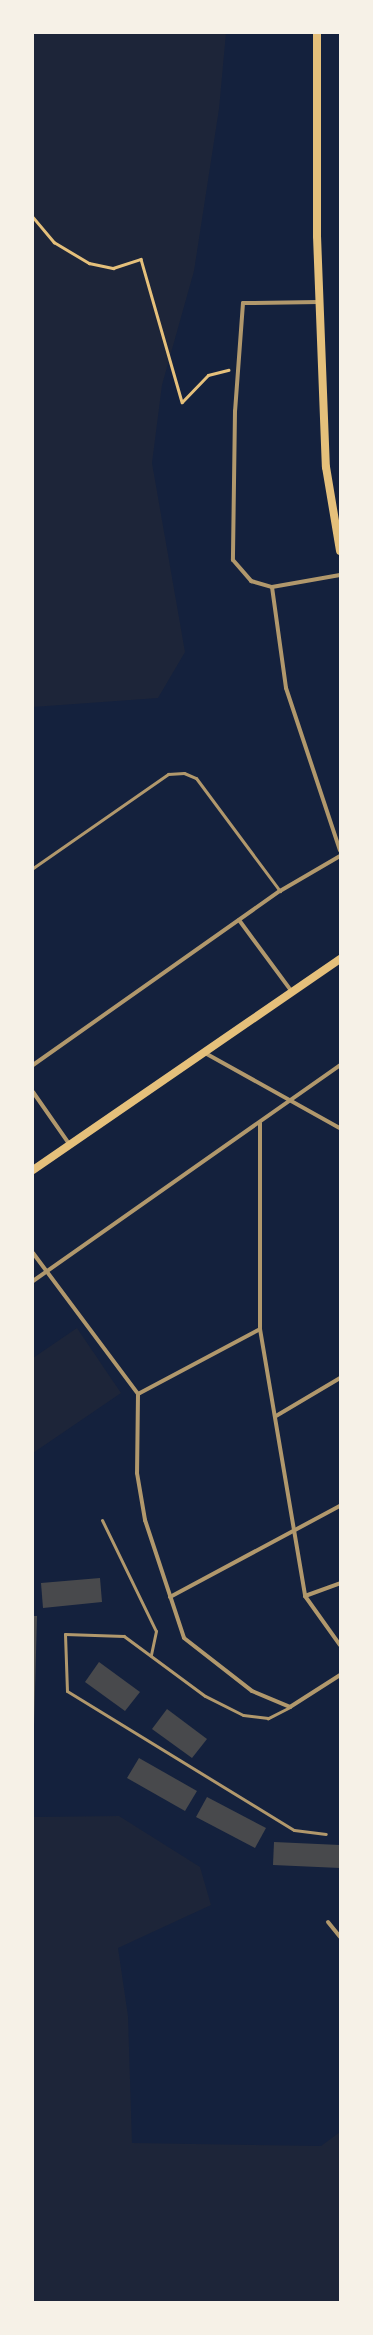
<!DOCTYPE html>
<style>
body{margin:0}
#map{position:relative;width:373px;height:2335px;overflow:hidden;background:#14213d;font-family:Overpass,sans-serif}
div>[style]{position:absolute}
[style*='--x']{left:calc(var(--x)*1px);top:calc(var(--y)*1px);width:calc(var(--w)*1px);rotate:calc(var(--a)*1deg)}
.green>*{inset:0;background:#1d2539}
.building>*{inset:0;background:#48494c}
.path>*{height:2.5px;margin:-1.25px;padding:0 1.25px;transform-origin:1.25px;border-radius:1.25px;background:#e5c07b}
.service>*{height:3px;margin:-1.5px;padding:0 1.5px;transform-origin:1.5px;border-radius:1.5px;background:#b1986c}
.minor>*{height:4px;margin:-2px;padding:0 2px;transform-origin:2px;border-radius:2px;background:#b1986c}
.secondary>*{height:8px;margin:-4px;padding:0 4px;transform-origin:4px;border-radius:4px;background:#e5c07b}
span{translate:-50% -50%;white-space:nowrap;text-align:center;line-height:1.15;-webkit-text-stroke:3px #f6f1e7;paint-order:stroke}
.frame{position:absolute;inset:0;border:34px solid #f6f1e7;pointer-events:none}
</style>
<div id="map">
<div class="green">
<i style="clip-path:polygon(33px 33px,226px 33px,219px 109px,194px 271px,162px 385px,152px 463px,185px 652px,158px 698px,33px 707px)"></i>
<i style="clip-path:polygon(77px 1328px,121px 1393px,33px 1453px,33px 1358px)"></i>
<i style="clip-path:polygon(119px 1816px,200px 1867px,211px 1905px,118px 1948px,128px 2016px,132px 2143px,321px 2146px,340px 2132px,340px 2302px,33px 2302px,33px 1817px)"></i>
</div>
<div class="building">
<i style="clip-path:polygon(100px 1578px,102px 1602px,43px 1608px,41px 1583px)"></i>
<i style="clip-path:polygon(33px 1616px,37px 1616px,34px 1726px,33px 1726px)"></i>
<i style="clip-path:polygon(99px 1662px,140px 1692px,125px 1711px,85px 1682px)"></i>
<i style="clip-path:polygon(167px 1709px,207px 1739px,192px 1758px,152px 1729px)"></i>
<i style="clip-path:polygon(139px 1758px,197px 1791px,185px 1811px,127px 1778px)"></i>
<i style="clip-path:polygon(207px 1797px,266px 1828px,255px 1848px,196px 1817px)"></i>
<i style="clip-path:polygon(274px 1842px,340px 1845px,340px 1868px,273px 1865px)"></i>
</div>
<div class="path">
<i style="--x:33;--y:217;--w:33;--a:50"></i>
<i style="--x:54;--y:242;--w:41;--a:31"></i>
<i style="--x:89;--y:263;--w:25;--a:12"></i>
<i style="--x:113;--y:268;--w:29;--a:-18"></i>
<i style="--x:141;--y:259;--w:149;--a:74"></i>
<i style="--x:182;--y:402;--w:37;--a:-46"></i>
<i style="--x:208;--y:375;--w:21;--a:-14"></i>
</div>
<div class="service">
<i style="--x:33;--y:868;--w:165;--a:-34.8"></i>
<i style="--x:168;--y:774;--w:16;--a:-4"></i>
<i style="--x:184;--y:773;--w:13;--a:23"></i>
<i style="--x:196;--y:778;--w:141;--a:53.4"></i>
<i style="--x:102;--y:1520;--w:123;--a:64.1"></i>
<i style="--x:156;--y:1631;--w:25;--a:102"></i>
<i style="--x:290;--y:1707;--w:25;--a:153"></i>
<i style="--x:268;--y:1718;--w:25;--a:-173"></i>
<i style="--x:243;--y:1715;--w:42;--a:-153.4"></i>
<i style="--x:205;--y:1696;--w:101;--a:-143.5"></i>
<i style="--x:124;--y:1636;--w:59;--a:-178.1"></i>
<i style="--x:65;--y:1634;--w:57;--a:88"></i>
<i style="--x:67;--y:1691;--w:266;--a:31.5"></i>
<i style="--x:294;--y:1830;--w:32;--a:7"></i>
</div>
<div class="minor">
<i style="--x:319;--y:302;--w:76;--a:179.2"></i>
<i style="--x:243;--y:303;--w:108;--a:94.2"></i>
<i style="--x:235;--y:411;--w:149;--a:90.8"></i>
<i style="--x:233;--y:560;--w:28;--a:49"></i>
<i style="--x:251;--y:581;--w:22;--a:16"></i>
<i style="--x:272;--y:587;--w:69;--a:-10"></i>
<i style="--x:272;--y:587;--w:102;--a:82.1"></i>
<i style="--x:286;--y:688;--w:171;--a:71.6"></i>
<i style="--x:239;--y:920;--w:89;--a:53.6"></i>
<i style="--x:205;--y:1053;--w:154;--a:29.1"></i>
<i style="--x:33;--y:1065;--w:302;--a:-35.2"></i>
<i style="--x:280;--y:891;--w:69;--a:-30.3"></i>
<i style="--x:33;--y:1092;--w:65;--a:55.1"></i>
<i style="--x:260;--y:1123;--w:206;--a:90"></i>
<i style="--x:260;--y:1329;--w:271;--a:80.4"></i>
<i style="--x:305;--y:1596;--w:60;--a:54.5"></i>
<i style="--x:33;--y:1253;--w:176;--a:53.3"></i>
<i style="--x:138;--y:1394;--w:79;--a:90.7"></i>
<i style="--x:137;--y:1473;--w:48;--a:80.3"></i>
<i style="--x:145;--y:1520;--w:124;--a:71.7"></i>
<i style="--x:184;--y:1638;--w:86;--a:37.9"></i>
<i style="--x:252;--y:1691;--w:41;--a:22.8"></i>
<i style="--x:290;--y:1707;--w:59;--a:-32.6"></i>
<i style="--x:33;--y:1281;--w:375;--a:-35.1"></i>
<i style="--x:138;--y:1394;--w:138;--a:-28"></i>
<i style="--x:276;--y:1416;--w:74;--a:-30.7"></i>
<i style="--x:305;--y:1596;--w:37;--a:-20"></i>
<i style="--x:170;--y:1597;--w:193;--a:-28.2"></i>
<i style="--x:328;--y:1922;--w:19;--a:51"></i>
</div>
<div class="secondary">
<i style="--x:317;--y:33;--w:203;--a:90"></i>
<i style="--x:317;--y:236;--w:231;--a:87.8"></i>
<i style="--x:326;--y:467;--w:85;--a:80.5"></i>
<i style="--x:33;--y:1170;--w:373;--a:-34.5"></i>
</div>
<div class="frame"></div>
</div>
